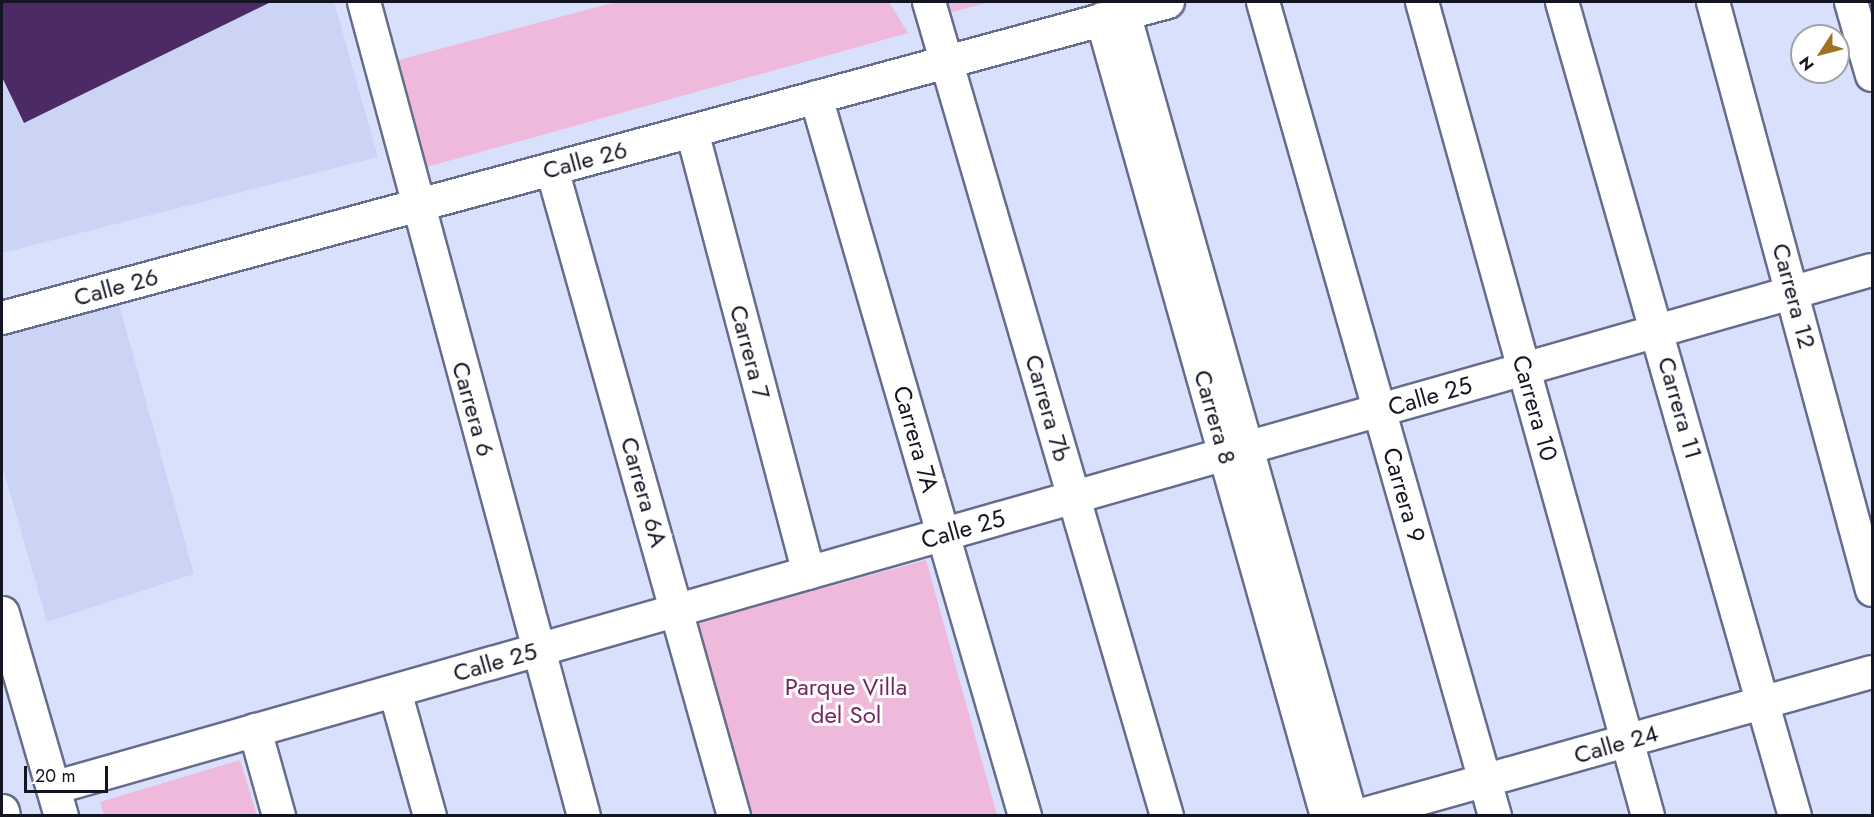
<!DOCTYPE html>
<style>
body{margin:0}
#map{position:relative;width:1874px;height:817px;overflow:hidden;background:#d9e0fc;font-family:Jost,sans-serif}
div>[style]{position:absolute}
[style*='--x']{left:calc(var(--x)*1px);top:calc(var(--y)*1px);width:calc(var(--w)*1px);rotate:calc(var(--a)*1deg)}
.built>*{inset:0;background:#ccd4f6}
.green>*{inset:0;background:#eeb9db}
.building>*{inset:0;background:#4b2a65}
.roads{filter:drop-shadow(2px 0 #666c8c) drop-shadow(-2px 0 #666c8c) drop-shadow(0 2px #666c8c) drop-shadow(0 -2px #666c8c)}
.minor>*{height:32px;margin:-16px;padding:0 16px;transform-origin:16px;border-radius:16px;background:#fff}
.tertiary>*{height:33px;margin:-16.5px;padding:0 16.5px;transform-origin:16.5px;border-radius:16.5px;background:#fff}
span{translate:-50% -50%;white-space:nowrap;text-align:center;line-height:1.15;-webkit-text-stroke:6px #fff;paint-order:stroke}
.street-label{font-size:24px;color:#131622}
.park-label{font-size:24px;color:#772561}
.frame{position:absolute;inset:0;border:3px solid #131622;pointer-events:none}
.north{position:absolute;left:1790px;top:24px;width:60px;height:60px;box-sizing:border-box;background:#fff;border:2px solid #a1a2a7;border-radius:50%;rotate:234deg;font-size:16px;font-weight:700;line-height:24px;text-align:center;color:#131622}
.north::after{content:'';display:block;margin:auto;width:21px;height:27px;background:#9e7222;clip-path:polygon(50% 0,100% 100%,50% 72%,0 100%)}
.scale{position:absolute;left:24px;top:766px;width:84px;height:27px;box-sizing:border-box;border:3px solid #131622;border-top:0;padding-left:8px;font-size:18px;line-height:21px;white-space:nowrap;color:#131622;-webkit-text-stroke:4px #fff;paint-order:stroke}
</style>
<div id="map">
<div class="built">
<i style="clip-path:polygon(2px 2px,334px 2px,378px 157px,2px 253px)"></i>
<i style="clip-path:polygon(116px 293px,194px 574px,47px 622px,2px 465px,2px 328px)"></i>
</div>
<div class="green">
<i style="clip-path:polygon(616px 2px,889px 2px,908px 33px,416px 170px,391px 62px)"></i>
<i style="clip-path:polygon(941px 2px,990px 2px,945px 14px)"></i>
<i style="clip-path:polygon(926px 560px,997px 815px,746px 815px,693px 624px)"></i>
<i style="clip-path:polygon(240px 760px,257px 815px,104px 815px,100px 802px)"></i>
</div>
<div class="building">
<i style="clip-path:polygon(2px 2px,271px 2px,24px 123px,2px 77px)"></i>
</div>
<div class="roads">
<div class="minor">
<i style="--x:364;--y:2;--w:843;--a:74.88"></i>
<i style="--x:929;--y:2;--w:848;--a:73.7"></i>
<i style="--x:1263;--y:2;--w:846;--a:74.09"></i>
<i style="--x:1422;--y:2;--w:845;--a:74.48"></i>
<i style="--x:1562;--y:2;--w:847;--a:74.03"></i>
<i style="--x:1713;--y:2;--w:609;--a:74.87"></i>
<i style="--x:1851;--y:2;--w:76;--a:74"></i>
<i style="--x:1124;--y:13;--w:834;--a:74.21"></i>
<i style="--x:1102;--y:19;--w:828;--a:74.24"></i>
<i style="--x:816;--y:97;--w:749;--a:73.79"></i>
<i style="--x:692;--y:131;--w:457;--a:75.2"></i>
<i style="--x:552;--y:169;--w:672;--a:74.29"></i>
<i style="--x:2;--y:318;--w:1208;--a:-15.16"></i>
<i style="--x:395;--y:691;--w:130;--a:74.4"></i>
<i style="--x:255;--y:730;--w:89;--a:74.4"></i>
<i style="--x:53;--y:788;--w:1891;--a:-15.9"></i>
<i style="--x:1358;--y:816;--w:534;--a:-15.65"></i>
</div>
<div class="tertiary">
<i style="--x:2;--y:613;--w:211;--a:73.8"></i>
<i style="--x:2;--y:811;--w:5;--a:79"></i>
</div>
</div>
<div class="street-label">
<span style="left:585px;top:160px;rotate:-15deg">Calle 26</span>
<span style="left:116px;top:287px;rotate:-15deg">Calle 26</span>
<span style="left:1794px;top:296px;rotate:75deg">Carrera 12</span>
<span style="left:750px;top:352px;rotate:75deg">Carrera 7</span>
<span style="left:1430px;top:396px;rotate:-16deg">Calle 25</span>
<span style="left:1048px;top:408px;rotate:74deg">Carrera 7b</span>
<span style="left:1535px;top:408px;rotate:74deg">Carrera 10</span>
<span style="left:1680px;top:408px;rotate:74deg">Carrera 11</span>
<span style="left:473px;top:409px;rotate:74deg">Carrera 6</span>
<span style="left:1215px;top:417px;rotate:74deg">Carrera 8</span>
<span style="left:916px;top:439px;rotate:74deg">Carrera 7A</span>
<span style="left:644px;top:492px;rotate:74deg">Carrera 6A</span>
<span style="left:1404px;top:495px;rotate:74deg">Carrera 9</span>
<span style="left:963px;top:529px;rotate:-16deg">Calle 25</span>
<span style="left:495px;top:662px;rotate:-16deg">Calle 25</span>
<span style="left:1616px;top:744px;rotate:-16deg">Calle 24</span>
</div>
<div class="park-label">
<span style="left:846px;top:701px">Parque Villa<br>del Sol</span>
</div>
<div class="frame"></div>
<div class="north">N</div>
<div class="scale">20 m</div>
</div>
